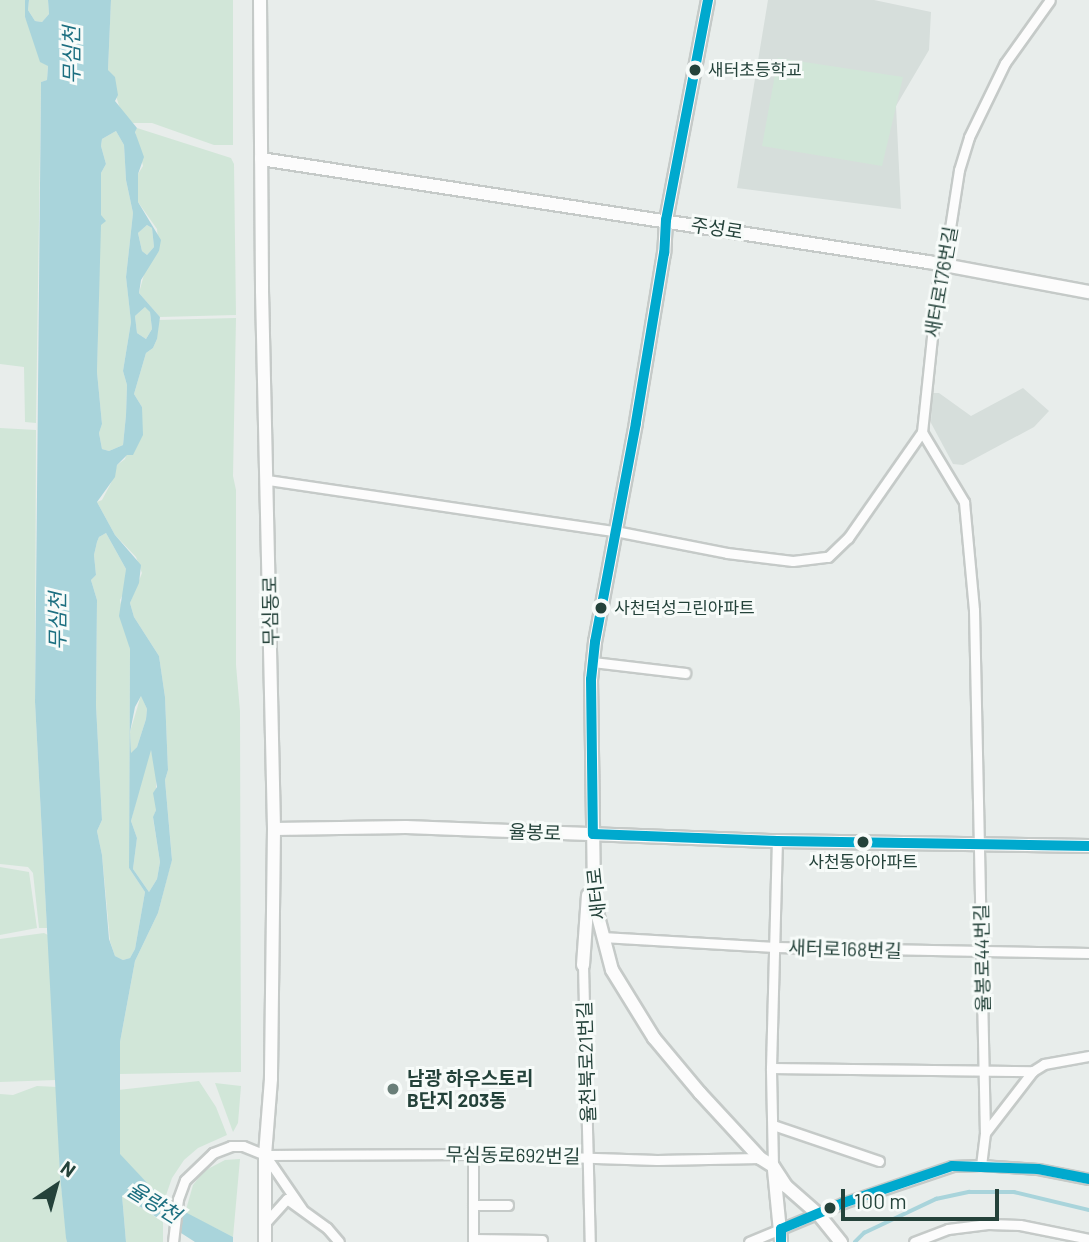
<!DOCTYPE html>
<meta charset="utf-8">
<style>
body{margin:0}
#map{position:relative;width:1089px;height:1242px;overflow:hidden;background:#e8edeb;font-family:Barlow,"Noto Sans KR",sans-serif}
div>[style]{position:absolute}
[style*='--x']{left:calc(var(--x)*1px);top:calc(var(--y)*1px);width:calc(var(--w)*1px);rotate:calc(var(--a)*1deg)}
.built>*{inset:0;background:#d6dedb}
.green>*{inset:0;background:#d1e6d8}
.water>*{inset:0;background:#a9d4db}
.stream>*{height:3.5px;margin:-1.75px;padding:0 1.75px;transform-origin:1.75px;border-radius:1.75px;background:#a9d4db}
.roads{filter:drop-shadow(2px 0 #c5cac8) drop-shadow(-2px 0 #c5cac8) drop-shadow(0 2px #c5cac8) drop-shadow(0 -2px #c5cac8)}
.street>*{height:9px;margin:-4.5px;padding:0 4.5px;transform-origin:4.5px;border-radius:4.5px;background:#fcfcfc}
.secondary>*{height:12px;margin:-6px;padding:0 6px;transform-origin:6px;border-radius:6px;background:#fcfcfc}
.bus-1>*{height:10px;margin:-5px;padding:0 5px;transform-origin:5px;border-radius:5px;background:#00a9ce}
.dots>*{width:19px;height:19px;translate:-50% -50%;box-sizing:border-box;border:4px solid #f7fbf9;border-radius:50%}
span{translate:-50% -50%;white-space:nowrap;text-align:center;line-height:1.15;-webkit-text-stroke:6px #f7fbf9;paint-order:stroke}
.bus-label{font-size:17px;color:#24423a}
.left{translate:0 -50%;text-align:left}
.street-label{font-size:19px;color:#24423a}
.poi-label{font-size:19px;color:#24423a;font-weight:700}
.water-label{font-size:21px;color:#1c6f80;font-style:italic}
.north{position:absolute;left:21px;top:1151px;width:70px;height:70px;-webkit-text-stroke:5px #f7fbf9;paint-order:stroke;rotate:36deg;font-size:19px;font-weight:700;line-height:28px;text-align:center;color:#24423a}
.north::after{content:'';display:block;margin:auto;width:24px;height:32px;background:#24423a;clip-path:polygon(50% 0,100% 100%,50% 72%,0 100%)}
.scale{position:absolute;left:841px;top:1189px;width:158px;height:32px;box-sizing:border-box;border:4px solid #24423a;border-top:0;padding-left:9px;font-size:21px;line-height:24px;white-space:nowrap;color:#24423a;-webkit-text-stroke:5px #f7fbf9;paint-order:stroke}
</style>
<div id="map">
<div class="built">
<i style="clip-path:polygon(768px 0,874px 0,931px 12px,929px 50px,896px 106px,901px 209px,737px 188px)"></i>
<i style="clip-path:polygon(1023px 388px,1049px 411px,1034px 427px,963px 465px,953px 464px,931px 423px,932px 393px,939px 393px,971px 416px)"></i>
</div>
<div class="green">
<i style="clip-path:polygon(0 0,25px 0,25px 17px,48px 65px,47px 80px,41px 82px,36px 423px,25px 422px,24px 367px,0 364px)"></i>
<i style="clip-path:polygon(29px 0,48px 0,49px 14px,42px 22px,35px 21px,28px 10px)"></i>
<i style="clip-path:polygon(111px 0,233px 0,233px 145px,214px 145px,152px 123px,133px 123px,121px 112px,108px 70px)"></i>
<i style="clip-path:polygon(778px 58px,903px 77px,882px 166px,762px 146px)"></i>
<i style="clip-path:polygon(137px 128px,231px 158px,234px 164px,236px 315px,160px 317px,139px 293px,146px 267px,159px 251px,157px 229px,138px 202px,138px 174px,143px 166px,135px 131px)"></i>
<i style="clip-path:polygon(116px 131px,124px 145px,126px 180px,133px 213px,126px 277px,131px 322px,123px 371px,127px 385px,126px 415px,123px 445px,109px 451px,102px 449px,99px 433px,102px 424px,97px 372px,101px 173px,106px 164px,101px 146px,102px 139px)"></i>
<i style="clip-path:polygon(147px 225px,152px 228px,154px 247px,147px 255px,142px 251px,138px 233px)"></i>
<i style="clip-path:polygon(146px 306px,150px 312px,152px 329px,146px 339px,137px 333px,135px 316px)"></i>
<i style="clip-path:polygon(236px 318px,233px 476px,236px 490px,236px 665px,240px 711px,241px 1072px,119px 1074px,120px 1042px,135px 961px,158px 913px,172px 859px,165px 780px,168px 770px,165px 697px,159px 656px,134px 617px,130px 603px,142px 573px,136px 557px,115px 535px,97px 502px,102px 500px,111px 483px,117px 465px,125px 459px,142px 407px,134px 394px,146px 353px,153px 348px,157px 339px,157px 320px)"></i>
<i style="clip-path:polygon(0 428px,36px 430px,35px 702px,47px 928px,39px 928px,33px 873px,28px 867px,0 864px)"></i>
<i style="clip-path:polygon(106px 533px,126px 569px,125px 590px,120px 600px,130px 649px,129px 868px,145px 892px,135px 949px,130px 958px,123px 960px,115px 956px,110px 941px,102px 855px,97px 831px,102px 820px,96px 705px,97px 600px,91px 580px,96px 575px,94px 555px,97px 542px,99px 537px)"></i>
<i style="clip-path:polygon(141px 695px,147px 709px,146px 719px,137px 747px,131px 754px,130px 732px)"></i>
<i style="clip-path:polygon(149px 750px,151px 750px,156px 771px,156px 810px,153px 818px,160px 862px,157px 879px,149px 892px,133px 869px,137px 838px,131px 821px)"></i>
<i style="clip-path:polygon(0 867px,29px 872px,37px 928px,0 935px)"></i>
<i style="clip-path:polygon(44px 933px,48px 935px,56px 1080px,0 1082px,0 939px)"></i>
<i style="clip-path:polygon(199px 1081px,216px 1107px,227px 1135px,198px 1148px,184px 1160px,172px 1178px,164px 1201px,120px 1155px,118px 1090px)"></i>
<i style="clip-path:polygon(215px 1083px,241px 1086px,238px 1123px,233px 1132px)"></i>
<i style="clip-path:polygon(37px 1086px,57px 1087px,60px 1175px,67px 1242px,0 1242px,0 1094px,13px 1095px)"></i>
<i style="clip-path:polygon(240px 1159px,233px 1237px,185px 1213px,193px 1185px,204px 1171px,225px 1160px)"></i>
<i style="clip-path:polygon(122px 1195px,163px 1222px,163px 1242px,126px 1242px)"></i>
</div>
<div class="water">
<i style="clip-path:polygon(evenodd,25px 0,29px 0,28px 10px,35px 21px,42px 22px,49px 14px,48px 0,111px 0,108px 70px,115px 77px,118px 95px,115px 101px,137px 128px,135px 132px,144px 157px,138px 174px,138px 202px,161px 240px,159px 251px,141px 280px,139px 293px,160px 317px,157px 339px,153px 348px,146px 353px,134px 394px,142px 407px,143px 435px,133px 455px,127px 455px,117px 465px,115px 477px,97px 502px,115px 535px,141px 565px,139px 583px,130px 603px,134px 617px,159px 656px,165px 697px,168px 770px,165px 780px,172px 860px,158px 913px,135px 961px,120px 1042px,120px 1154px,164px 1201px,233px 1237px,233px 1242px,195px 1242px,122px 1195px,126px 1242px,67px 1242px,66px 1238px,60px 1175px,35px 702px,41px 82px,47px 80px,48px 66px,40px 62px,25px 17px,25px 0,116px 131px,124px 145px,126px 180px,133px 213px,126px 277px,131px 322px,123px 371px,127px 385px,126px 415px,123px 445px,109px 451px,102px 449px,99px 433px,102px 424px,97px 372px,101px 225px,106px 221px,101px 215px,101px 173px,106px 164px,101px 146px,102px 139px,116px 131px,25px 0,147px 225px,152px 228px,154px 247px,147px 255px,142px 251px,138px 233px,147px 225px,25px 0,145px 307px,150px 312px,152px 329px,146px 339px,137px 333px,135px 316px,145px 307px,25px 0,106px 533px,126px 569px,119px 616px,130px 649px,129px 868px,145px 892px,135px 949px,130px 958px,123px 960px,115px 956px,109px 939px,102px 855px,97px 831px,102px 820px,96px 705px,97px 600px,91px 580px,96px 575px,94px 555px,97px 542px,99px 537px,106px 533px,25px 0,141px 696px,147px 709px,146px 719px,137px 747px,131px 753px,130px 732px,135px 707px,141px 696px,25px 0,151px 750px,157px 787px,153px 793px,156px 810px,153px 817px,160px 862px,157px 879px,149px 892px,133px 869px,137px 838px,131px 821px,151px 750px)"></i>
</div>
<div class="stream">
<i style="--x:855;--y:1242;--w:13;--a:-45"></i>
<i style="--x:864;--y:1233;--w:80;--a:-25.3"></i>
<i style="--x:936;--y:1199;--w:34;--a:-12"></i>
<i style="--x:969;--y:1192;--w:45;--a:0"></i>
<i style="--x:1014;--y:1192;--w:77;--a:13.5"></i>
</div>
<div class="roads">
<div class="street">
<i style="--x:922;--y:432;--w:82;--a:59"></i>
<i style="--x:964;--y:502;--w:108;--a:84.7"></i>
<i style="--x:974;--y:610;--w:523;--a:88.8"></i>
<i style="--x:985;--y:1133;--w:32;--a:97"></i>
<i style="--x:268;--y:480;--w:351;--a:8.4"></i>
<i style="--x:615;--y:531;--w:114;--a:11.1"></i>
<i style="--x:727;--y:553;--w:66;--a:6.9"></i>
<i style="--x:793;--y:561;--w:35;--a:-7"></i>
<i style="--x:828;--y:557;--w:28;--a:-44"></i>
<i style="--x:848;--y:538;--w:129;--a:-55.1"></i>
<i style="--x:922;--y:432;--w:152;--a:-84"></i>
<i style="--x:938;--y:281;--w:41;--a:-76"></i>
<i style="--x:948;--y:241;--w:72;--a:-81.2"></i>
<i style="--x:959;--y:170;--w:34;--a:-73"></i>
<i style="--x:969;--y:137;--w:82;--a:-64.1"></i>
<i style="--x:1005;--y:63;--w:77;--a:-54.5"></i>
<i style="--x:593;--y:662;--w:93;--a:6.8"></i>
<i style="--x:602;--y:937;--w:173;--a:3.3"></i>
<i style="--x:775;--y:947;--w:314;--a:1.1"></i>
<i style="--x:583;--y:965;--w:277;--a:88.6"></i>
<i style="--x:771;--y:1068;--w:262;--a:0.7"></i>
<i style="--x:1033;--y:1071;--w:13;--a:-32"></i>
<i style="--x:1044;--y:1064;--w:46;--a:-10.1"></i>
<i style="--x:773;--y:1125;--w:112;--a:18.8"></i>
<i style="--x:985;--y:1133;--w:78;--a:-52.3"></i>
<i style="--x:473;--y:1154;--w:88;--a:90"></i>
<i style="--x:265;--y:1155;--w:208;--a:-0.3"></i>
<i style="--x:473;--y:1154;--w:184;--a:1.9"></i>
<i style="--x:657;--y:1160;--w:103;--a:-1.1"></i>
<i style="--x:773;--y:1166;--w:98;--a:-91.2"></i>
<i style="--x:771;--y:1068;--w:227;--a:-88.5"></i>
<i style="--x:473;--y:1205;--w:35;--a:0"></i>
<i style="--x:266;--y:1222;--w:31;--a:-48"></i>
<i style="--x:287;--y:1199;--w:49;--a:35.9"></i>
<i style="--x:327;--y:1228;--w:18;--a:49"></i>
<i style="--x:473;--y:1239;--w:69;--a:0.8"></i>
<i style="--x:173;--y:1242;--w:43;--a:-83.4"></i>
<i style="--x:178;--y:1199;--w:20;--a:-70"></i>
<i style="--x:185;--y:1180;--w:39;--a:-44"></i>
<i style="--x:213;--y:1153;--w:19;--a:-21"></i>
<i style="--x:231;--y:1146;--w:12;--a:0"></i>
<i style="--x:243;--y:1146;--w:24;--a:22"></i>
<i style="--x:265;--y:1155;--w:65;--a:55.6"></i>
<i style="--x:749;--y:1242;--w:102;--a:-22.5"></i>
<i style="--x:843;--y:1203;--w:115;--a:-18.7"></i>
<i style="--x:952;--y:1166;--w:29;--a:-2"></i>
<i style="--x:981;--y:1165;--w:57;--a:4"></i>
<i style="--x:1038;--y:1169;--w:52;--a:11.1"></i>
<i style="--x:914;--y:1242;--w:36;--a:-21"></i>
<i style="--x:948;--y:1229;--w:40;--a:-7.1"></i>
<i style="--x:988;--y:1224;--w:32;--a:2"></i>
<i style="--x:1020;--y:1225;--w:70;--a:11.5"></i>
</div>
<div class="secondary">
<i style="--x:260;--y:0;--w:291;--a:89.6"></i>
<i style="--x:262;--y:291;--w:538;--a:88.72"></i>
<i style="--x:274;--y:829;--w:250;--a:90.7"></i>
<i style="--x:271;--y:1079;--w:76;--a:94.5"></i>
<i style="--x:265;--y:1155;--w:87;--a:90"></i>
<i style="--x:708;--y:0;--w:224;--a:100.8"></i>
<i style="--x:666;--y:220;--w:33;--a:93"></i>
<i style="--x:664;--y:253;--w:172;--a:99.4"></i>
<i style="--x:636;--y:423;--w:223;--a:100.6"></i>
<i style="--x:595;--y:642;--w:37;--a:96"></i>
<i style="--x:591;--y:679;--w:222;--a:89.2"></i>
<i style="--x:594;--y:901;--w:71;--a:75.4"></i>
<i style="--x:612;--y:970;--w:80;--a:58.3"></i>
<i style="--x:654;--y:1038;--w:72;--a:50.1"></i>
<i style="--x:700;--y:1093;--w:88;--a:47.3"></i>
<i style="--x:760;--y:1158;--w:15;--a:32"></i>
<i style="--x:773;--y:1166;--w:24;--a:57"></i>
<i style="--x:786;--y:1186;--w:44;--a:41.3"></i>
<i style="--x:819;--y:1215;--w:35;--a:51"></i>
<i style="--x:261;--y:159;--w:675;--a:8.78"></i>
<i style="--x:928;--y:262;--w:164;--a:10.6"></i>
<i style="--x:274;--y:829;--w:132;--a:-0.9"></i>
<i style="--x:406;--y:827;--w:371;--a:2.2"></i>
<i style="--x:777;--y:841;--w:312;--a:0.9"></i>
<i style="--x:583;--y:965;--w:70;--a:-85.9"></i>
<i style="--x:774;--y:1170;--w:72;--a:84.4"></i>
</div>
</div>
<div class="bus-1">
<i style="--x:708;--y:0;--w:224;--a:100.8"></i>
<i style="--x:666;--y:220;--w:33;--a:93"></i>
<i style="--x:664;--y:253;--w:172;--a:99.4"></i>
<i style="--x:636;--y:423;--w:223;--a:100.6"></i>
<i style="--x:595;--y:642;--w:37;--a:96"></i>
<i style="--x:591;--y:679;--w:155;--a:89.3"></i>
<i style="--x:593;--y:834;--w:184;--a:2.2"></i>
<i style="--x:777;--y:841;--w:312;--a:0.9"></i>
<i style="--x:781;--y:1242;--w:13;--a:-90"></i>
<i style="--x:781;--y:1229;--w:67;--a:-22.8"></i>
<i style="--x:843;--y:1203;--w:115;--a:-18.7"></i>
<i style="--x:952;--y:1166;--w:86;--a:2"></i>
<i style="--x:1038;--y:1169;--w:52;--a:11.1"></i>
</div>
<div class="dots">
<i style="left:695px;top:70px;background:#24423a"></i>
<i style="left:601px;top:608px;background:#24423a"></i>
<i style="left:863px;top:842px;background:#24423a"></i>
<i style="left:393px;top:1089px;background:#697e78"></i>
<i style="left:830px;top:1208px;background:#24423a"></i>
</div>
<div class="bus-label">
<span class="left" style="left:708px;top:70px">새터초등학교</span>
<span class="left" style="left:614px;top:608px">사천덕성그린아파트</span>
<span style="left:863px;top:862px">사천동아아파트</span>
</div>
<div class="street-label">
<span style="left:717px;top:228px;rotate:9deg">주성로</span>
<span style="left:941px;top:282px;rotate:-80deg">새터로176번길</span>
<span style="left:270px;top:611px;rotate:-91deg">무심동로</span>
<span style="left:535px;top:832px;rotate:2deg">율봉로</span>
<span style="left:596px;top:894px;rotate:-96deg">새터로</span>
<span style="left:845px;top:949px;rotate:2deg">새터로168번길</span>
<span style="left:982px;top:958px;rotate:-91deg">율봉로44번길</span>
<span style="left:586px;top:1062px;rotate:-92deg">율천북로21번길</span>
<span style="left:513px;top:1155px;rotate:1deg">무심동로692번길</span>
</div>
<div class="poi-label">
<span class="left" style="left:407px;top:1089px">남광 하우스토리<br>B단지 203동</span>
</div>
<div class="water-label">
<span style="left:71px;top:55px;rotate:-90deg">무심천</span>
<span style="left:57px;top:621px;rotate:-90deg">무심천</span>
<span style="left:154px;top:1202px;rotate:32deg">율량천</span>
</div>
<div class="north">N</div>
<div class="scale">100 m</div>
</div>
